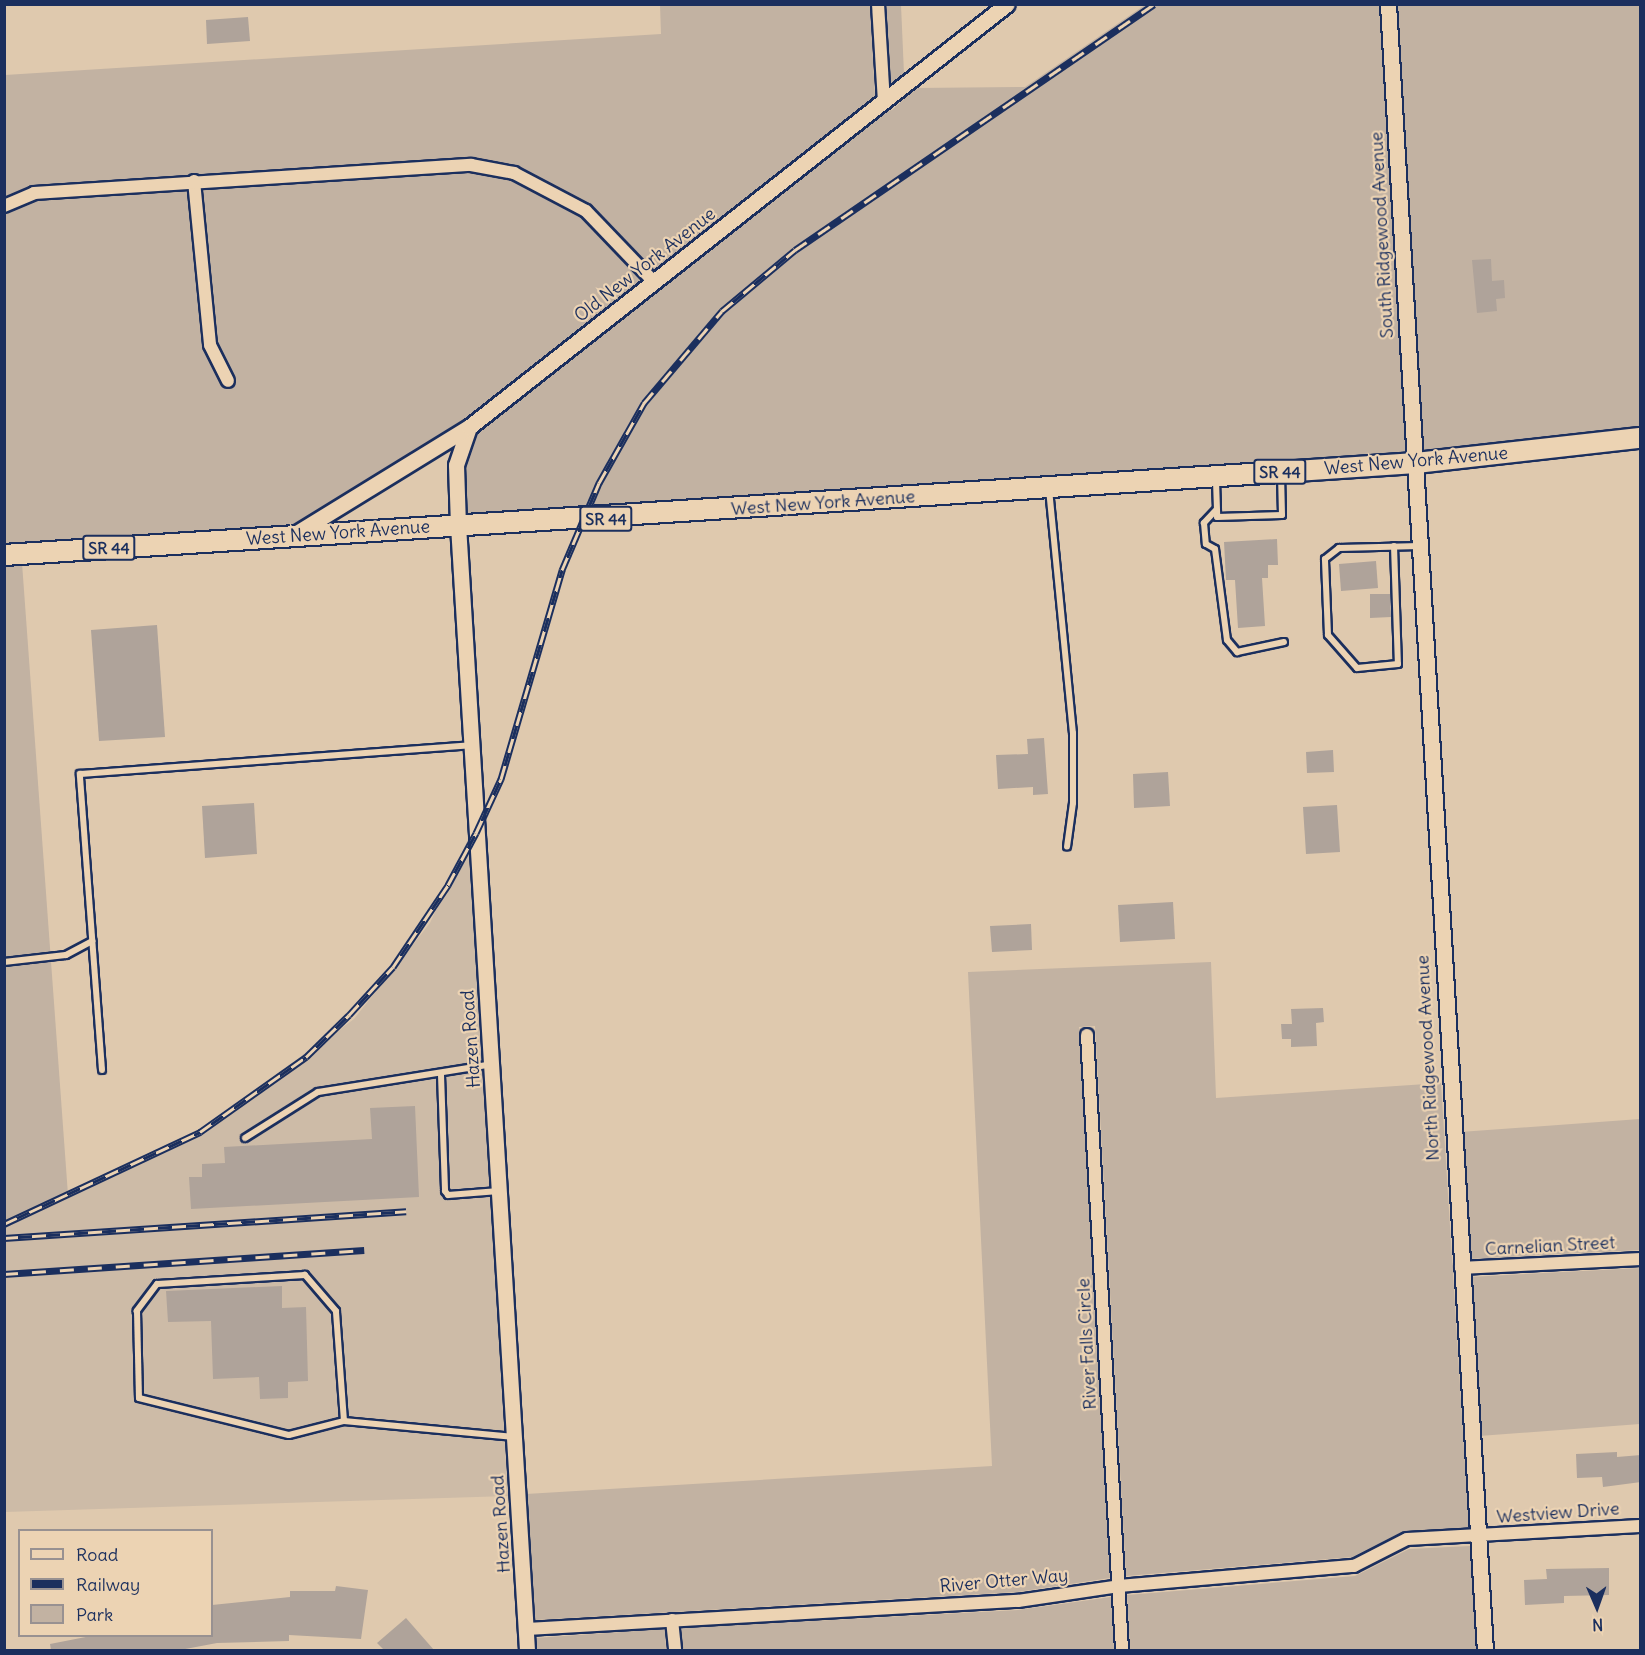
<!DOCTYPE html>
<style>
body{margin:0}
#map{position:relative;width:1645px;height:1655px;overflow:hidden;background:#dfc9ae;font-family:Delius,sans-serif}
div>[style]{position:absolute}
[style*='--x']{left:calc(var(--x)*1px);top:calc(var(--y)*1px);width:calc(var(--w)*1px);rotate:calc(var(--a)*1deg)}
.built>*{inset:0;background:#cdbba7}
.green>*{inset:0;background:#c2b2a2}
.building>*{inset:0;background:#afa39a}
.roads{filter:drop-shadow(2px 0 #1b2f5e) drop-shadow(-2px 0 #1b2f5e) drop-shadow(0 2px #1b2f5e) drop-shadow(0 -2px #1b2f5e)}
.service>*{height:6px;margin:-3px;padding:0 3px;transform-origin:3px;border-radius:3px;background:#ecd3b3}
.minor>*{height:12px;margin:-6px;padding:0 6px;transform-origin:6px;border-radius:6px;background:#ecd3b3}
.tertiary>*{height:15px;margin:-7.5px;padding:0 7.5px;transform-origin:7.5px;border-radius:7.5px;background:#ecd3b3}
.primary>*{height:20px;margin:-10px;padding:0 10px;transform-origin:10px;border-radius:10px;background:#ecd3b3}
.rail>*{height:7px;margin-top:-3.5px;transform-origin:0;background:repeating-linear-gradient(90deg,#ecd3b3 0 14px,#1b2f5e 0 28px);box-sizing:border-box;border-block:2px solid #1b2f5e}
span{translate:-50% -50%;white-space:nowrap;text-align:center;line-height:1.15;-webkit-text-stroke:4.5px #ecd3b3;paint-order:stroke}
.shield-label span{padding:2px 4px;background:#ecd3b3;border:2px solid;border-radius:4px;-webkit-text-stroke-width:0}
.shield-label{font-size:16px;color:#1b2f5e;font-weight:700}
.street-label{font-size:18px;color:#1b2f5e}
.frame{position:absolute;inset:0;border:6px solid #1b2f5e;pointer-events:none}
.legend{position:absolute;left:18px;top:1529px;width:195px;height:108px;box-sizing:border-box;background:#ecd3b3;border:2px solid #989191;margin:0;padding:8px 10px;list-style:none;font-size:18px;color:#1b2f5e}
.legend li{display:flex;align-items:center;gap:12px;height:30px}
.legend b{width:30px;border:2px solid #989191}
.north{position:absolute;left:1567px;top:1577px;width:60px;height:60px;-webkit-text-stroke:4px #ecd3b3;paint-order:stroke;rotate:178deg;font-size:16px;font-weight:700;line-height:24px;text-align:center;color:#1b2f5e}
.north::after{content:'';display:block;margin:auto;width:21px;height:27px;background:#1b2f5e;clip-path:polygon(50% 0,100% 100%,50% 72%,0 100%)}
</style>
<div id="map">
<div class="built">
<i style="clip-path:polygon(469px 837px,508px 1496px,5px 1512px,4px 1222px,216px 1121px,354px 1019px,430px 923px)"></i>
</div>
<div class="green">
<i style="clip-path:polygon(660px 5px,870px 5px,875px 97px,469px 416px,291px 526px,5px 546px,5px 75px,661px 34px)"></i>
<i style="clip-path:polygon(886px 5px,901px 5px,904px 74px,891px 84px)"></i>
<i style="clip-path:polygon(1145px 5px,1379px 5px,1407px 454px,466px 516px,464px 466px,475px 434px,887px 111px,892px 110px,916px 88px,1025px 87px)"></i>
<i style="clip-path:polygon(1396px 5px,1640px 5px,1640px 426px,1423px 453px)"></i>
<i style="clip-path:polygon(22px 563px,68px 1195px,5px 1222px,4px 565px)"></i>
<i style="clip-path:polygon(1211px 962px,1216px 1098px,1441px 1083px,1469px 1528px,1404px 1531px,1352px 1557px,1126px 1576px,1095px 1026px,1079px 1027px,1110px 1578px,1017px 1592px,535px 1620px,526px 1494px,992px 1466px,968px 972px)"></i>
<i style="clip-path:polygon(1640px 1119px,1640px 1250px,1468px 1259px,1460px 1132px)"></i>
<i style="clip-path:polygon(1640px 1268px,1640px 1424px,1479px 1436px,1469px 1277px)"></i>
<i style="clip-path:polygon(1470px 1546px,1477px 1650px,1130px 1650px,1127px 1595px,1355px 1576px,1409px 1549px)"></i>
<i style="clip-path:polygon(1111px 1597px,1114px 1650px,683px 1650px,681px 1628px,1018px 1610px)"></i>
<i style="clip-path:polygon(665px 1629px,666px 1650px,535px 1650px,535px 1638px)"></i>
</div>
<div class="building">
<i style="clip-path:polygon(248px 17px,250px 41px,207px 44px,206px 20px)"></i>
<i style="clip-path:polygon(1491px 259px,1492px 281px,1504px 280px,1505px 298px,1496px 299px,1497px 311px,1477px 313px,1472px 260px)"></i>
<i style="clip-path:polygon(1277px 539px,1278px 565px,1268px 565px,1268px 578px,1262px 578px,1265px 626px,1238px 628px,1235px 580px,1226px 580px,1224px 542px)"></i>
<i style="clip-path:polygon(1376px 561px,1378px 588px,1341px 591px,1339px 564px)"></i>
<i style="clip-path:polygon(1370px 594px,1390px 594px,1391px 617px,1370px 618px)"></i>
<i style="clip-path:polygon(157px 625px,165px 737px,99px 741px,91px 630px)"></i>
<i style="clip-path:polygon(1044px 738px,1048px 794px,1033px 795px,1033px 787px,998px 789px,996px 755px,1028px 754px,1027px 739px)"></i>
<i style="clip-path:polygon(1333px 750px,1334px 772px,1307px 773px,1306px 752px)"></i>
<i style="clip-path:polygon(1168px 772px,1170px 806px,1134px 808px,1133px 774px)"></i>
<i style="clip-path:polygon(254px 803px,257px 854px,205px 858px,202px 806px)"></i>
<i style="clip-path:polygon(1337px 805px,1340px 852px,1306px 854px,1303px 807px)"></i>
<i style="clip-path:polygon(1173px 902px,1175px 939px,1120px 942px,1118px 905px)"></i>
<i style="clip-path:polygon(1031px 924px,1032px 950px,992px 952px,990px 926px)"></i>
<i style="clip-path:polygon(1323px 1008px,1324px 1022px,1316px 1023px,1317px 1046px,1291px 1047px,1291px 1039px,1282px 1039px,1281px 1024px,1292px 1024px,1291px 1009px)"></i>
<i style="clip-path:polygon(415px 1106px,419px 1197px,191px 1209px,189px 1177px,202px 1177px,202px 1164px,225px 1163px,224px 1147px,372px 1139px,370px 1108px)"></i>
<i style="clip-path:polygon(282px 1286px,282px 1308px,306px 1307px,308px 1381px,288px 1382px,288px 1398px,260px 1399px,259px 1377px,213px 1379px,211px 1321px,168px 1322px,166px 1291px)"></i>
<i style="clip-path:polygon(1617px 1452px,1617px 1457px,1641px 1455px,1641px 1482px,1603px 1487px,1602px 1477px,1577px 1478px,1576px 1454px)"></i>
<i style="clip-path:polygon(1609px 1568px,1609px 1595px,1564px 1596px,1564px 1603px,1525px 1605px,1524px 1580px,1547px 1579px,1546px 1569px)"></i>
<i style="clip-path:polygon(336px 1586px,368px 1590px,361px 1639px,289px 1635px,289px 1641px,217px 1643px,180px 1650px,51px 1650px,50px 1644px,96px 1635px,212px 1635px,212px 1605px,290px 1597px,290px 1591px,335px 1591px)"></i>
<i style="clip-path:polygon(406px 1618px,434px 1650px,384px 1650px,377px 1643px)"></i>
</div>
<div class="roads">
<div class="service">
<i style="--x:1216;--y:481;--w:36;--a:88"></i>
<i style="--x:1217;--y:517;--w:65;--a:-1.8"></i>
<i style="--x:1282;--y:515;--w:41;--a:-91.4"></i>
<i style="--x:1049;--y:489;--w:245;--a:84.4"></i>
<i style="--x:1073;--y:733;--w:70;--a:90"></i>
<i style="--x:1073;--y:803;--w:44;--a:97.8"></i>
<i style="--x:1216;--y:510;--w:18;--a:133"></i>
<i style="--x:1204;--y:523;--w:21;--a:85"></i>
<i style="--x:1206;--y:544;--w:10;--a:29"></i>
<i style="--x:1215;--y:549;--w:92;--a:82.5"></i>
<i style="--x:1227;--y:640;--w:16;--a:50"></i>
<i style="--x:1237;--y:652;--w:48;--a:-12"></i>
<i style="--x:1394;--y:546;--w:118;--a:88.1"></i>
<i style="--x:1398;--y:664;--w:41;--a:174.4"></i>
<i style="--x:1357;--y:668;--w:44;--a:-131.3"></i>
<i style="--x:1328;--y:635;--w:76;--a:-92.3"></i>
<i style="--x:1325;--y:559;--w:18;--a:-38"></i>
<i style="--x:1339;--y:548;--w:81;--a:-1.4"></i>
<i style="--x:4;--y:962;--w:62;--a:-6.4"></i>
<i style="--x:66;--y:955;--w:30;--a:-28"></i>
<i style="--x:102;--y:1070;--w:297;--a:-94.3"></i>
<i style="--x:80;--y:774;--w:392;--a:-4.2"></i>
<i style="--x:441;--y:1075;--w:116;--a:88"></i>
<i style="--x:445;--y:1191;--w:5;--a:53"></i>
<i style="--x:448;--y:1195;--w:51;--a:-4.5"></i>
<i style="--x:245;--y:1138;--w:86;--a:-32.2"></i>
<i style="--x:318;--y:1092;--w:176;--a:-9.1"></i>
<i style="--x:344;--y:1421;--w:110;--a:-94.2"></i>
<i style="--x:336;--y:1311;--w:48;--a:-130.7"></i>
<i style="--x:305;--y:1275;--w:148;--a:176.5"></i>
<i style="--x:157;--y:1284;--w:34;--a:127"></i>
<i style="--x:137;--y:1311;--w:87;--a:88.7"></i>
<i style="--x:139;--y:1398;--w:154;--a:13.9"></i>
<i style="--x:289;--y:1435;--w:57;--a:-14.3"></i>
<i style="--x:344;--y:1421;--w:171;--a:5.4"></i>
</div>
<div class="minor">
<i style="--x:878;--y:4;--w:97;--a:86.5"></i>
<i style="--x:194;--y:181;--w:165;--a:84.4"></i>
<i style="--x:210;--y:345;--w:40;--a:63.4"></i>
<i style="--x:4;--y:206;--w:33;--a:-23"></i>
<i style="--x:34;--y:193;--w:438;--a:-3.7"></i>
<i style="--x:471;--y:165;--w:44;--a:10.5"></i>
<i style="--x:514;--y:173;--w:81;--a:27.8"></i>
<i style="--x:586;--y:211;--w:98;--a:46.2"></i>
<i style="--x:1087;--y:1035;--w:616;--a:86.74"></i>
<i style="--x:1461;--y:1268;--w:179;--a:-2.9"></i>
<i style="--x:672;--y:1620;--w:30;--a:84"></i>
<i style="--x:527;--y:1629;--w:492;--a:-3.3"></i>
<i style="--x:1018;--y:1601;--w:102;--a:-8.4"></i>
<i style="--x:1119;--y:1586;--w:236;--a:-4.9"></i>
<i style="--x:1354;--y:1566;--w:59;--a:-27"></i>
<i style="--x:1407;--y:1539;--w:233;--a:-3.2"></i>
</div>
<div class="tertiary">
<i style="--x:1388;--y:4;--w:1649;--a:86.63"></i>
<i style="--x:469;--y:427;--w:40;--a:108.9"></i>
<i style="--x:456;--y:465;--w:60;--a:88.1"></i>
<i style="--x:458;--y:525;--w:1127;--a:86.49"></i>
<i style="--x:295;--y:534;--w:204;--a:-31.6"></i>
<i style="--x:469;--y:427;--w:684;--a:-38.18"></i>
</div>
<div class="primary">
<i style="--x:4;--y:555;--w:1280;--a:-3.72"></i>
<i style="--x:1281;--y:472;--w:135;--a:-3.8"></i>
<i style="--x:1416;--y:463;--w:225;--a:-6.4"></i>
</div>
</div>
<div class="rail">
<i style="--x:4;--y:1224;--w:217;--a:-25.1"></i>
<i style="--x:200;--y:1132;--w:130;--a:-35.3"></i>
<i style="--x:306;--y:1057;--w:60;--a:-44.3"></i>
<i style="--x:349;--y:1015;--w:65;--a:-47.5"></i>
<i style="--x:393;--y:967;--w:99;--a:-56.1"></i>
<i style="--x:448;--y:885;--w:59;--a:-61.7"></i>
<i style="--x:476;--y:833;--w:60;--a:-65.2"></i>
<i style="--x:501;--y:779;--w:218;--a:-73.7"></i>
<i style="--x:562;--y:570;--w:95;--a:-67"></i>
<i style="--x:599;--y:483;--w:92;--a:-60.6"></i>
<i style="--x:644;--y:403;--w:121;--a:-49.7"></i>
<i style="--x:722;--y:311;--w:95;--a:-39.9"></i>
<i style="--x:795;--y:250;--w:435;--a:-34.4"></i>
<i style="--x:4;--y:1238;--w:403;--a:-3.8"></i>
<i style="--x:4;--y:1274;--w:361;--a:-3.8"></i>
</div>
<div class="shield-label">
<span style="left:1280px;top:472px">SR 44</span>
<span style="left:606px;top:519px">SR 44</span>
<span style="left:109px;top:548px">SR 44</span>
</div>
<div class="street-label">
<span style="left:1382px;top:235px;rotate:-93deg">South Ridgewood Avenue</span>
<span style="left:645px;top:265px;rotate:-38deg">Old New York Avenue</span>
<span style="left:1416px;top:461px;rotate:-5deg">West New York Avenue</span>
<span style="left:823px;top:503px;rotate:-4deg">West New York Avenue</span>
<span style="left:338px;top:533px;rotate:-4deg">West New York Avenue</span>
<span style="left:471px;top:1039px;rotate:-94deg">Hazen Road</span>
<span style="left:1428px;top:1058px;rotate:-93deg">North Ridgewood Avenue</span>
<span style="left:1550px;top:1246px;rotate:-3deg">Carnelian Street</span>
<span style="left:1087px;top:1344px;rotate:-93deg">River Falls Circle</span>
<span style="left:1558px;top:1513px;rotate:-4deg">Westview Drive</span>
<span style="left:501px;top:1524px;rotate:-94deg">Hazen Road</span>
<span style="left:1004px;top:1581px;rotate:-5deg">River Otter Way</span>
</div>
<div class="frame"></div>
<ul class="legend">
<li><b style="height:8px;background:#ecd3b3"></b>Road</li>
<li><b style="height:8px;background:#1b2f5e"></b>Railway</li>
<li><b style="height:16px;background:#c2b2a2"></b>Park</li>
</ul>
<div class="north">N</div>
</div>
